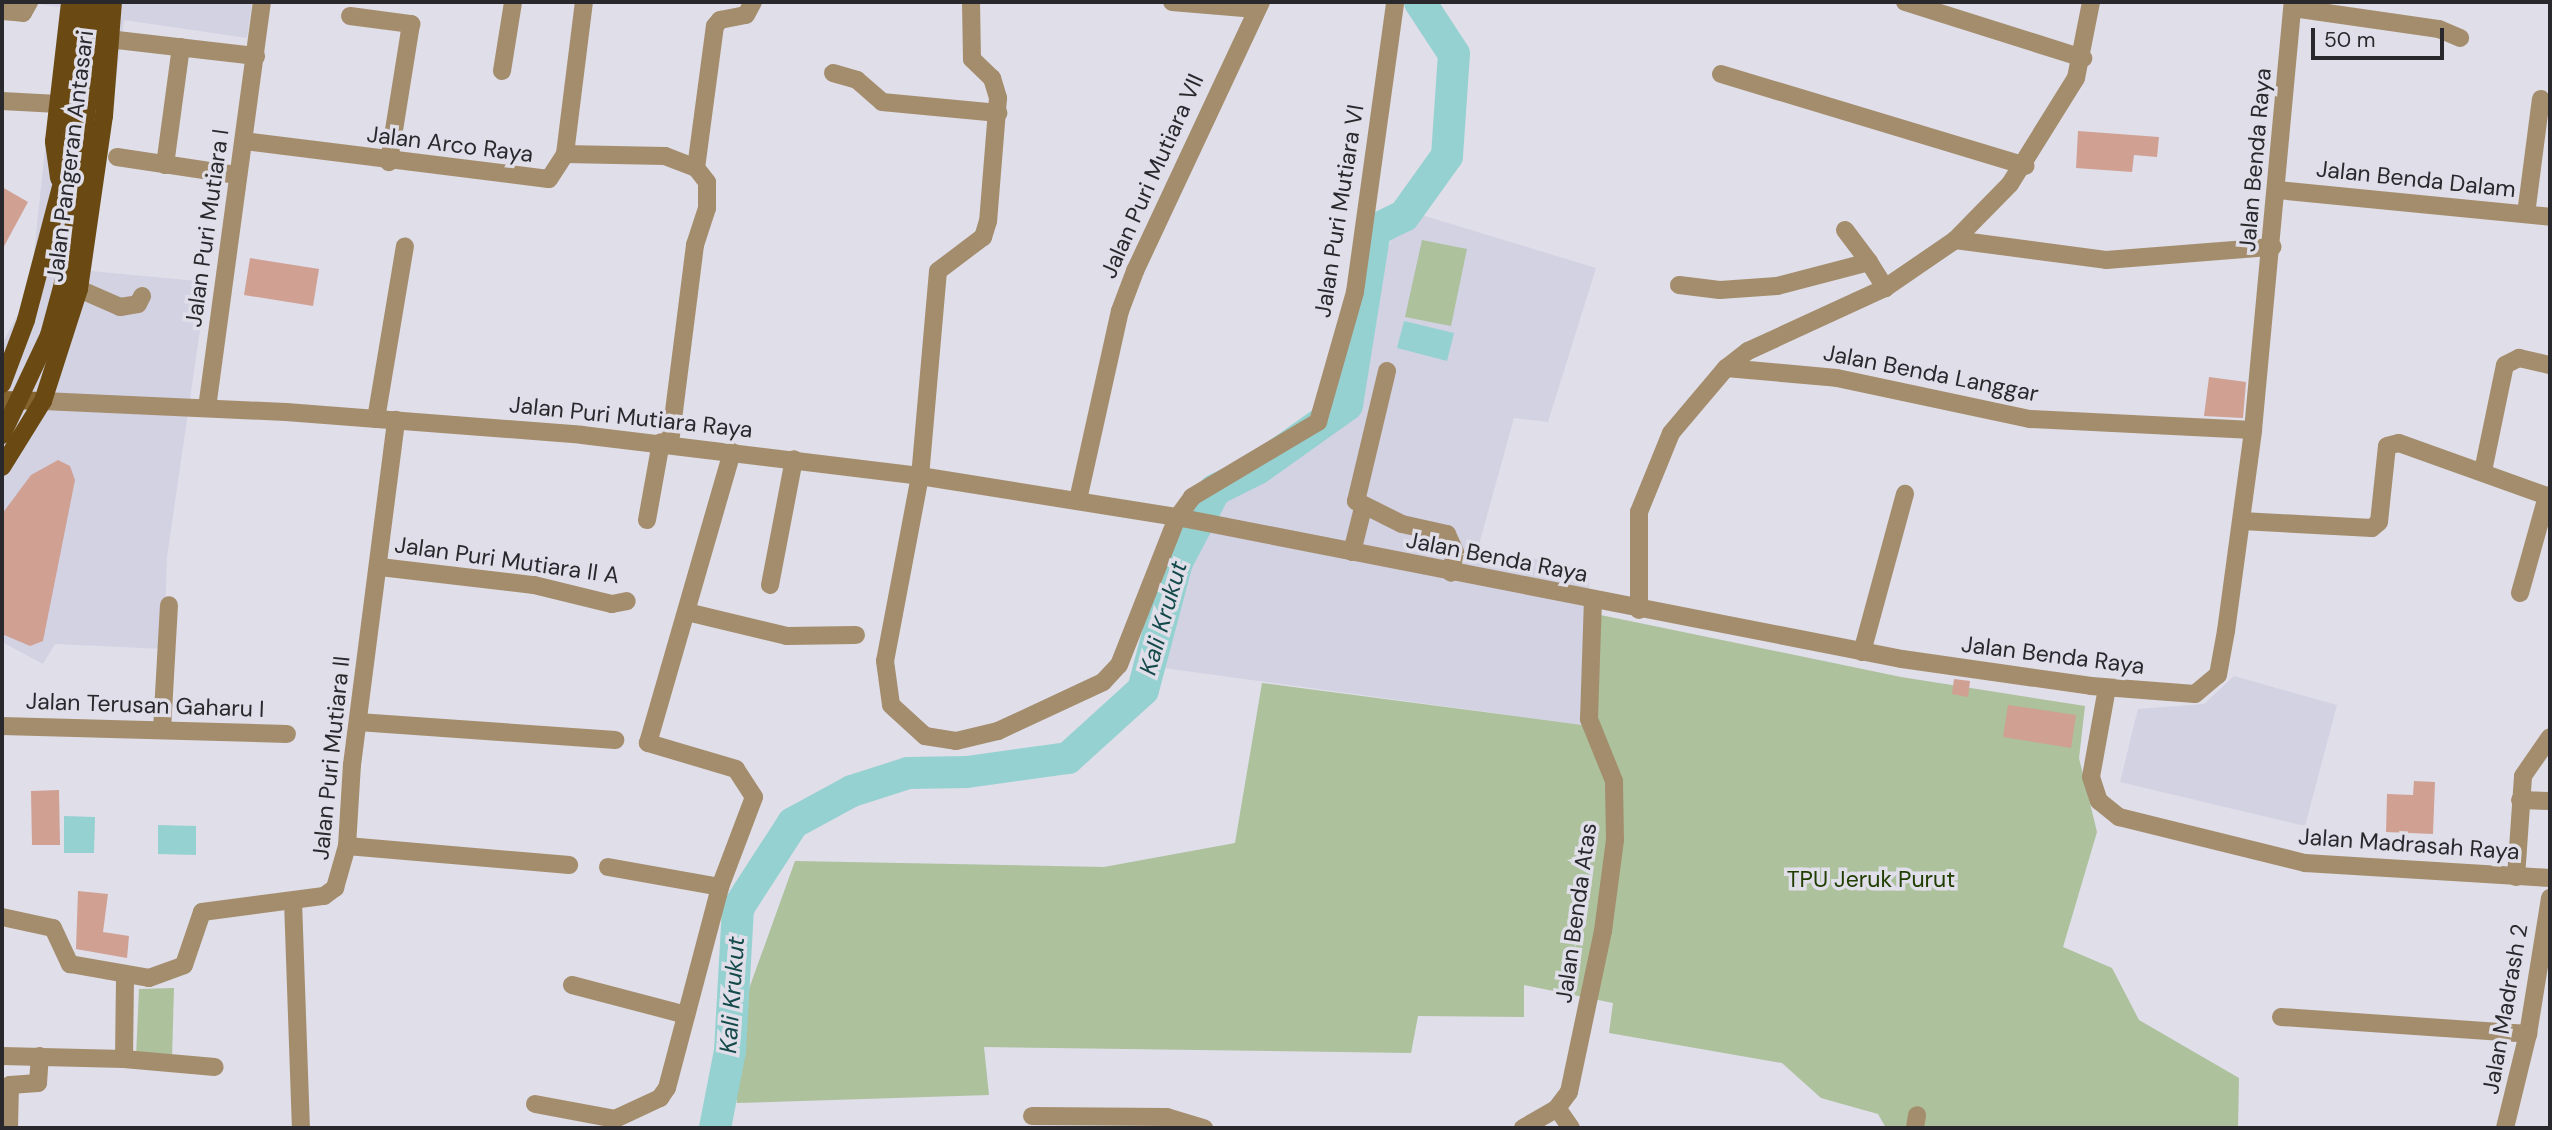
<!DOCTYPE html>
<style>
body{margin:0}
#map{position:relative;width:2552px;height:1130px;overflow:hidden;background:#dfdee9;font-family:"DM Sans",sans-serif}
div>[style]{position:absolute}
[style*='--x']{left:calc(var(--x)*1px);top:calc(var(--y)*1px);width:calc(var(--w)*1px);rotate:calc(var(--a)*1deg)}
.built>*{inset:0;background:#d2d2e3}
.green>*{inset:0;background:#acc19c}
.water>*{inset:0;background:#96d1d1}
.river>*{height:32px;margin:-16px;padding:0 16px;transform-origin:16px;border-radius:16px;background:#96d1d1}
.building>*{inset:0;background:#d0a093}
.minor>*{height:18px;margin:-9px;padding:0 9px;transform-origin:9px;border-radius:9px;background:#a48d6c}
.tertiary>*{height:18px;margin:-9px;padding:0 9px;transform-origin:9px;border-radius:9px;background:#a48d6c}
.secondary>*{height:18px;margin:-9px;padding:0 9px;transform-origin:9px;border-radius:9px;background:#866530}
.primary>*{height:18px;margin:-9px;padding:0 9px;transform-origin:9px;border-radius:9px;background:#6a4a12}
.primary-bridge>*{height:18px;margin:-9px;padding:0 9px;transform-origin:9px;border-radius:9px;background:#6a4a12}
span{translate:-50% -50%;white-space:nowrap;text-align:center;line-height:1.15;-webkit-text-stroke:7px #dfdee9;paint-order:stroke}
.street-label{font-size:23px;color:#29292d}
.park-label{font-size:23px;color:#213d00}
.water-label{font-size:24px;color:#14494a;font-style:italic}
.frame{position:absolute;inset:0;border:4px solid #29292d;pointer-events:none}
.scale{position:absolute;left:2311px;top:28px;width:133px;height:32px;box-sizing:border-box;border:4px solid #29292d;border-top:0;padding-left:9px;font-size:21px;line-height:24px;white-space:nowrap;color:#29292d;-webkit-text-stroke:5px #dfdee9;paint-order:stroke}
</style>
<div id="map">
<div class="built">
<i style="clip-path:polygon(21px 2px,252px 2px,247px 38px,124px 20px,91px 271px,207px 282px,167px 557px,164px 649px,55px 644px,43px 664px,2px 642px,2px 344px,30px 291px,60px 7px)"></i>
<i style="clip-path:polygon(1402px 209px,1596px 268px,1548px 422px,1514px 418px,1478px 548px,1589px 569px,1590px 726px,1156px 667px,1184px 578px,1233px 462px,1333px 405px)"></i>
<i style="clip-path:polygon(2234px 676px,2337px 705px,2305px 826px,2120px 782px,2138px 709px,2204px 704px)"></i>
</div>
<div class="green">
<i style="clip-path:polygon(1422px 240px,1467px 249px,1451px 326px,1405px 317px)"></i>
<i style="clip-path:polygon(1586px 612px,1901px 677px,2085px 706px,2079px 758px,2097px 832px,2063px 947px,2112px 968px,2139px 1020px,2239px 1078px,2238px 1128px,1886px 1128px,1878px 1114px,1821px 1098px,1782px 1063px,1609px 1033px,1613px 1003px,1524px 985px,1524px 1017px,1418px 1016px,1411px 1053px,984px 1047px,989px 1095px,737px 1103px,732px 1036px,795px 861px,1104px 867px,1235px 843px,1262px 683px,1590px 726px)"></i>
<i style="clip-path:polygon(174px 988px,172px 1058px,136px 1057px,139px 989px)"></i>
</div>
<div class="water">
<i style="clip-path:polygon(1404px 321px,1454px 333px,1447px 361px,1397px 348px)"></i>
<i style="clip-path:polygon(64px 816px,95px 817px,94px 853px,64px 853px)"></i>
<i style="clip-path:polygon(158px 825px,196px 826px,196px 855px,158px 854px)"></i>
</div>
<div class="river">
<i style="--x:715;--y:1128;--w:78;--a:-79"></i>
<i style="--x:730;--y:1051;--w:143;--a:-86.8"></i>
<i style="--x:738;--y:908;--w:101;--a:-57.1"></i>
<i style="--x:793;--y:823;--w:67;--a:-28.5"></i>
<i style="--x:852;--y:791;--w:59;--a:-17.8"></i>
<i style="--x:908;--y:773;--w:59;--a:-1"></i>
<i style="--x:967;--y:772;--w:102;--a:-7.9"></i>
<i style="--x:1068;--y:758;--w:101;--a:-42.2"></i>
<i style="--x:1143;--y:690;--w:132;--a:-75.1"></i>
<i style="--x:1177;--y:562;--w:81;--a:-62.2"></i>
<i style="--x:1215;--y:490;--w:47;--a:-26.6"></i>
<i style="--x:1257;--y:469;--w:110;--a:-35.4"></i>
<i style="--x:1347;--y:405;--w:177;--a:-80.9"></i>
<i style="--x:1375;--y:230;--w:32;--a:-26"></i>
<i style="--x:1404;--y:216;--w:74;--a:-54.4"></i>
<i style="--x:1447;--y:156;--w:102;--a:-86.1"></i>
<i style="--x:1454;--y:54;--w:62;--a:-123.2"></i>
</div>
<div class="building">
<i style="clip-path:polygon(2078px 131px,2159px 137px,2157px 157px,2134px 155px,2132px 172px,2076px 168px)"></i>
<i style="clip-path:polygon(2px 187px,28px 202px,2px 250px)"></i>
<i style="clip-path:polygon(250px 258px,319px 269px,313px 306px,244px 295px)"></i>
<i style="clip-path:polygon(2209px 377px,2246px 382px,2243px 418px,2204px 416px)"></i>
<i style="clip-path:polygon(58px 460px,70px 466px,75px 480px,43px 641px,30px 646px,2px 634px,2px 514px,31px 475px)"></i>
<i style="clip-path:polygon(1954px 679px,1970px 681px,1968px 697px,1952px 694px)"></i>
<i style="clip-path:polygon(2008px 705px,2076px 715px,2071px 748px,2003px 737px)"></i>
<i style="clip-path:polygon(2414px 781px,2435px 782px,2433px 834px,2386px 832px,2387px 794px,2413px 795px)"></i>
<i style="clip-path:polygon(59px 790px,60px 845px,32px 845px,31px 791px)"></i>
<i style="clip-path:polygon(78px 891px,108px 894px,103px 932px,129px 936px,127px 958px,76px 949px)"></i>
</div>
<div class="minor">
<i style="--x:971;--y:2;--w:57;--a:89"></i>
<i style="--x:972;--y:59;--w:28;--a:44"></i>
<i style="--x:992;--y:78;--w:21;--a:73"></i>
<i style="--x:998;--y:98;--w:123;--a:94.6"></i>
<i style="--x:988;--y:221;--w:17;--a:107"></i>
<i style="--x:983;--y:237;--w:56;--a:142.9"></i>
<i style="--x:938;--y:271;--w:206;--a:95"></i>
<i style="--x:920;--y:476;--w:188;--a:100.7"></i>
<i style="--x:885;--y:661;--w:44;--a:82.2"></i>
<i style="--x:891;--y:705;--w:46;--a:42.4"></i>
<i style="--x:925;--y:736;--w:31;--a:9"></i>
<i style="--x:956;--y:741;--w:43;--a:-13.4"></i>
<i style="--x:998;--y:731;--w:116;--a:-25"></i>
<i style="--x:1103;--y:682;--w:23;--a:-47"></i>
<i style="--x:1119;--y:665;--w:158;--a:-68.5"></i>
<i style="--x:1177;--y:518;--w:26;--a:-54"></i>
<i style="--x:1192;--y:497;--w:147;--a:-30.8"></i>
<i style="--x:1318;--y:422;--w:135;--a:-74.1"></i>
<i style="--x:1355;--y:292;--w:293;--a:-82.1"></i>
<i style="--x:1172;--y:2;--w:84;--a:4.8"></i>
<i style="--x:1905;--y:2;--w:187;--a:17.5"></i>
<i style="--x:2293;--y:8;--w:148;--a:8.2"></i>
<i style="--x:2439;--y:29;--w:23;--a:23"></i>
<i style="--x:2;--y:11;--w:21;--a:5"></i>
<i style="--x:23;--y:13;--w:13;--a:-61"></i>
<i style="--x:350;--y:16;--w:62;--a:7.5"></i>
<i style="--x:411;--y:24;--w:140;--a:99.1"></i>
<i style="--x:117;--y:40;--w:140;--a:6.6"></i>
<i style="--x:502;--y:71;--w:70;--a:-80.9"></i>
<i style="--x:833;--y:73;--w:25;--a:16"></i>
<i style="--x:857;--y:80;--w:33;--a:41"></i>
<i style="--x:882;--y:102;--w:117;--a:5.4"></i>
<i style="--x:1721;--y:74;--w:318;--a:16.8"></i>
<i style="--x:2;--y:101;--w:56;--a:3.1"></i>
<i style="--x:244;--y:141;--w:307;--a:7.1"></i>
<i style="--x:549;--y:179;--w:30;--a:-57"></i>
<i style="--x:565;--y:154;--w:153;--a:-82.9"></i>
<i style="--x:565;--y:154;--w:100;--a:1.1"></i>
<i style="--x:665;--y:156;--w:33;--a:21"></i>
<i style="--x:117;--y:157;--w:120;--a:8.6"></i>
<i style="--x:165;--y:165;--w:119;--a:-82.3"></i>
<i style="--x:2277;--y:190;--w:274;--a:5.6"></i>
<i style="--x:2526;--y:214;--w:116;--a:-82.6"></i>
<i style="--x:1845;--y:230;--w:40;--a:53"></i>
<i style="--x:1955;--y:240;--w:152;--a:7.5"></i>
<i style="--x:2106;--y:260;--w:167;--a:-4.5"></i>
<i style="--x:1679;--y:285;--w:41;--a:7"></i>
<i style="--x:1720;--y:290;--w:57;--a:-4"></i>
<i style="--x:1777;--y:286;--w:95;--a:-14.6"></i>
<i style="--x:1869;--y:262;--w:31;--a:58"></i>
<i style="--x:79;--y:289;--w:45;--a:23.7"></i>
<i style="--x:120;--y:307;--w:18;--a:-9"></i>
<i style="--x:138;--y:304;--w:9;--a:-63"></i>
<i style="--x:1726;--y:368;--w:111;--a:5.1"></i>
<i style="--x:1837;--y:378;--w:197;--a:12"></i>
<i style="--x:2030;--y:419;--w:223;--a:2.8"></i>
<i style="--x:1387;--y:371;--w:134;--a:103.4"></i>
<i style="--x:1356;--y:501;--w:51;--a:26.6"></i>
<i style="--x:1402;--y:524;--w:46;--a:12.5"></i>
<i style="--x:1447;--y:534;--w:20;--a:66"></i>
<i style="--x:1455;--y:552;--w:21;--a:101"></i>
<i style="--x:207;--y:408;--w:410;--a:-82.3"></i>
<i style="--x:376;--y:419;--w:175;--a:-80.5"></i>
<i style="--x:670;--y:443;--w:200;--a:-82.8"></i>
<i style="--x:695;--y:245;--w:39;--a:-72"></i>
<i style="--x:707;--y:208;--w:26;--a:-90"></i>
<i style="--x:707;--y:182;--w:18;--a:-128"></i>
<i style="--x:696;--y:168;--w:143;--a:-82.4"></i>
<i style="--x:715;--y:26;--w:8;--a:-50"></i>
<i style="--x:720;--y:20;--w:26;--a:-11"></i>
<i style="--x:746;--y:15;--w:15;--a:-62"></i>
<i style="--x:2483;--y:471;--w:108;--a:-78.3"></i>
<i style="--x:2505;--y:365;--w:16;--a:-27"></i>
<i style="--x:2519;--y:358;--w:32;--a:13"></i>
<i style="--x:1078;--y:500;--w:194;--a:-77.5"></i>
<i style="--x:1120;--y:311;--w:43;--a:-69.4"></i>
<i style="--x:1135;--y:271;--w:297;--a:-64.9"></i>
<i style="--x:647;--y:520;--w:79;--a:-79.8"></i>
<i style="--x:2242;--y:521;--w:130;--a:3.1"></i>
<i style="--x:2372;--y:528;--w:9;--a:-41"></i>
<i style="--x:2379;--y:522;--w:76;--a:-84"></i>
<i style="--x:2387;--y:446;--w:12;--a:-14"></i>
<i style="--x:2399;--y:443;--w:160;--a:19.7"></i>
<i style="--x:1352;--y:552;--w:45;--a:-76"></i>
<i style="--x:380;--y:567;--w:155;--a:6.7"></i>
<i style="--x:534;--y:585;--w:80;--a:13.7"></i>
<i style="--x:612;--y:604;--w:15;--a:-11"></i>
<i style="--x:770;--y:585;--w:128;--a:-79.2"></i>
<i style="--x:2520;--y:593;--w:101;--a:-74.4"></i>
<i style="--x:1639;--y:610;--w:98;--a:-90"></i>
<i style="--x:1639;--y:512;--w:85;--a:-67.9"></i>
<i style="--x:1671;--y:433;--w:85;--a:-49.8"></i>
<i style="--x:1726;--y:368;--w:28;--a:-38"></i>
<i style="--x:1748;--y:351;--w:151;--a:-24.7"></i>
<i style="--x:1885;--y:288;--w:85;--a:-34.4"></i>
<i style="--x:1955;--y:240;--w:78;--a:-45.5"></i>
<i style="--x:2010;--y:184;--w:125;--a:-58.1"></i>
<i style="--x:2076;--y:78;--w:77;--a:-78.8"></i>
<i style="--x:687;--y:612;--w:103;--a:13.5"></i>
<i style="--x:787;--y:636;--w:69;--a:-0.8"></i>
<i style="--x:1862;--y:652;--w:164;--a:-74.8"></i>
<i style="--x:358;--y:722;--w:258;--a:4"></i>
<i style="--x:2;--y:726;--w:285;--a:1.6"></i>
<i style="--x:162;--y:730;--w:125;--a:-86.8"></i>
<i style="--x:2520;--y:800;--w:30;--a:2"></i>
<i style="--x:347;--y:846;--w:223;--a:4.9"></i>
<i style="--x:608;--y:867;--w:114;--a:10.1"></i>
<i style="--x:2516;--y:877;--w:101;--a:-86"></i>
<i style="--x:2523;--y:776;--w:47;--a:-55.3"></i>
<i style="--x:293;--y:901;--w:227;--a:88"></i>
<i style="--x:2;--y:917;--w:52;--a:12.2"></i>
<i style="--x:53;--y:928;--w:40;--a:65"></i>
<i style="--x:70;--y:964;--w:80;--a:10"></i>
<i style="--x:149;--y:978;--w:37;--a:-20"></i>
<i style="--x:184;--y:965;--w:56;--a:-71.2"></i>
<i style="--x:202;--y:912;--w:123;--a:-7.5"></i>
<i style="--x:324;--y:896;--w:14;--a:-36"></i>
<i style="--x:335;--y:888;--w:44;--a:-74.1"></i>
<i style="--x:347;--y:846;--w:81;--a:-86.5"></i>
<i style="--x:352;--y:765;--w:348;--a:-82.7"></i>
<i style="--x:125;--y:978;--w:81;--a:90.7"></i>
<i style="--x:124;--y:1059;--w:91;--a:5"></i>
<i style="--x:572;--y:985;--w:118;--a:14.7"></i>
<i style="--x:2281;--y:1017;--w:248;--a:3.9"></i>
<i style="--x:2;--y:1056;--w:122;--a:1.4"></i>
<i style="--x:535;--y:1104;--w:81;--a:10.6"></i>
<i style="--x:615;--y:1119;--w:50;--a:-25"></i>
<i style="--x:660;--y:1098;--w:12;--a:-55"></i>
<i style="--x:667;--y:1088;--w:208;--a:-75.2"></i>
<i style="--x:720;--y:887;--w:96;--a:-69.3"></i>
<i style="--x:754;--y:797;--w:33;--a:-123"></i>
<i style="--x:736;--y:769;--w:92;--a:-163.5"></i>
<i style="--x:648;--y:743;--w:303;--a:-73.9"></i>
<i style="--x:1557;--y:1108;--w:24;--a:55"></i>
<i style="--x:1032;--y:1116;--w:135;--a:0.4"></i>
<i style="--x:1167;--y:1117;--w:39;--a:17"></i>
<i style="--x:9;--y:1128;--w:43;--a:-88.7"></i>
<i style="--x:10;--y:1085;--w:28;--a:-4"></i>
<i style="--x:38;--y:1083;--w:27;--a:-86"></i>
<i style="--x:1523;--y:1128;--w:39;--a:-30"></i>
<i style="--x:1557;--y:1108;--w:20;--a:-53"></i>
<i style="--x:1569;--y:1092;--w:165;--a:-78.1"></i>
<i style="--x:1603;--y:931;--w:92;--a:-82.5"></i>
<i style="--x:1615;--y:840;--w:59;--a:-91"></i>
<i style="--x:1614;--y:781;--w:67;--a:-112"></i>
<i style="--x:1589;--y:719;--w:118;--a:-88.1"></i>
<i style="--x:1915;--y:1128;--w:13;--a:-81"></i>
<i style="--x:2505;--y:1128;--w:97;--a:-76.3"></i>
<i style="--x:2528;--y:1034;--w:138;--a:-80.8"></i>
</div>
<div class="tertiary">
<i style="--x:43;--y:401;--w:243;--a:2.6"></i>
<i style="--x:286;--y:412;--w:297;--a:4.4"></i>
<i style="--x:582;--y:435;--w:340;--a:6.9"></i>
<i style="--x:920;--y:476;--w:270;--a:9.1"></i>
<i style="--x:1187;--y:519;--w:729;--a:11.08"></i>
<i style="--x:1902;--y:659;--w:191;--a:8.1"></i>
<i style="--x:2091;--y:686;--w:104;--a:4.4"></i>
<i style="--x:2195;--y:694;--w:30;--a:-40"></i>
<i style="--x:2218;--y:675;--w:45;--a:-79.7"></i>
<i style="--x:2226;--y:631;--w:203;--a:-82.3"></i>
<i style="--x:2253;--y:430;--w:430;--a:-84.7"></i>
<i style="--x:2107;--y:688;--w:90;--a:100.2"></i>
<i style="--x:2091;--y:777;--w:25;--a:72"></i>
<i style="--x:2099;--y:801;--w:26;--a:39"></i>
<i style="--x:2119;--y:817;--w:192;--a:13.9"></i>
<i style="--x:2305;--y:863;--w:245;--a:3.5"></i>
</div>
<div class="secondary">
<i style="--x:2;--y:400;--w:41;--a:1.4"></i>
</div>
<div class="primary">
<i style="--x:59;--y:178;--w:37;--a:-98"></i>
<i style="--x:54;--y:141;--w:140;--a:-83.4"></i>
<i style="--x:2;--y:384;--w:68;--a:-69.4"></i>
<i style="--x:26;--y:320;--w:178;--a:-75.3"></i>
<i style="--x:71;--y:148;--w:147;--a:-84.5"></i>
<i style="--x:2;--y:467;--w:78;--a:-58.2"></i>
<i style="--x:43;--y:401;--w:118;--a:-72.2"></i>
<i style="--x:79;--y:289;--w:175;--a:-81.8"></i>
<i style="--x:104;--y:116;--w:114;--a:-85.5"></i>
</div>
<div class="primary-bridge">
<i style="--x:2;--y:435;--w:110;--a:-64.8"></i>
<i style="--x:49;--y:335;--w:81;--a:-74.9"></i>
<i style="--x:70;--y:257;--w:257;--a:-83.5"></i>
</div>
<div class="street-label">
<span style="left:450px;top:144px;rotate:7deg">Jalan Arco Raya</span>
<span style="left:70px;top:156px;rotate:-83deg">Jalan Pangeran Antasari</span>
<span style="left:2255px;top:160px;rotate:-85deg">Jalan Benda Raya</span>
<span style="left:1152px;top:176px;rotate:-66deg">Jalan Puri Mutiara VII</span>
<span style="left:2416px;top:179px;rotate:6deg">Jalan Benda Dalam</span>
<span style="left:1339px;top:211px;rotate:-81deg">Jalan Puri Mutiara VI</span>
<span style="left:207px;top:228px;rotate:-82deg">Jalan Puri Mutiara I</span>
<span style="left:1931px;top:373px;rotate:11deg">Jalan Benda Langgar</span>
<span style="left:631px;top:417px;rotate:6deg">Jalan Puri Mutiara Raya</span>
<span style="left:1497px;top:557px;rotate:11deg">Jalan Benda Raya</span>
<span style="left:507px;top:560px;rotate:8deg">Jalan Puri Mutiara II A</span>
<span style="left:2053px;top:655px;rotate:7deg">Jalan Benda Raya</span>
<span style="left:145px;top:705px;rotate:2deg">Jalan Terusan Gaharu I</span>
<span style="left:331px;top:758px;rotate:-84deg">Jalan Puri Mutiara II</span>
<span style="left:2409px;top:844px;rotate:4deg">Jalan Madrasah Raya</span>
<span style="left:1576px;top:913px;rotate:-82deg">Jalan Benda Atas</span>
<span style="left:2505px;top:1009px;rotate:-80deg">Jalan Madrash 2</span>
</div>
<div class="park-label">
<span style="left:1871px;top:879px">TPU Jeruk Purut</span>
</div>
<div class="water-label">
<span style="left:1163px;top:618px;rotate:-74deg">Kali Krukut</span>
<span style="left:732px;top:995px;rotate:-86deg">Kali Krukut</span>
</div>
<div class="frame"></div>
<div class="scale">50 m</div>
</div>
